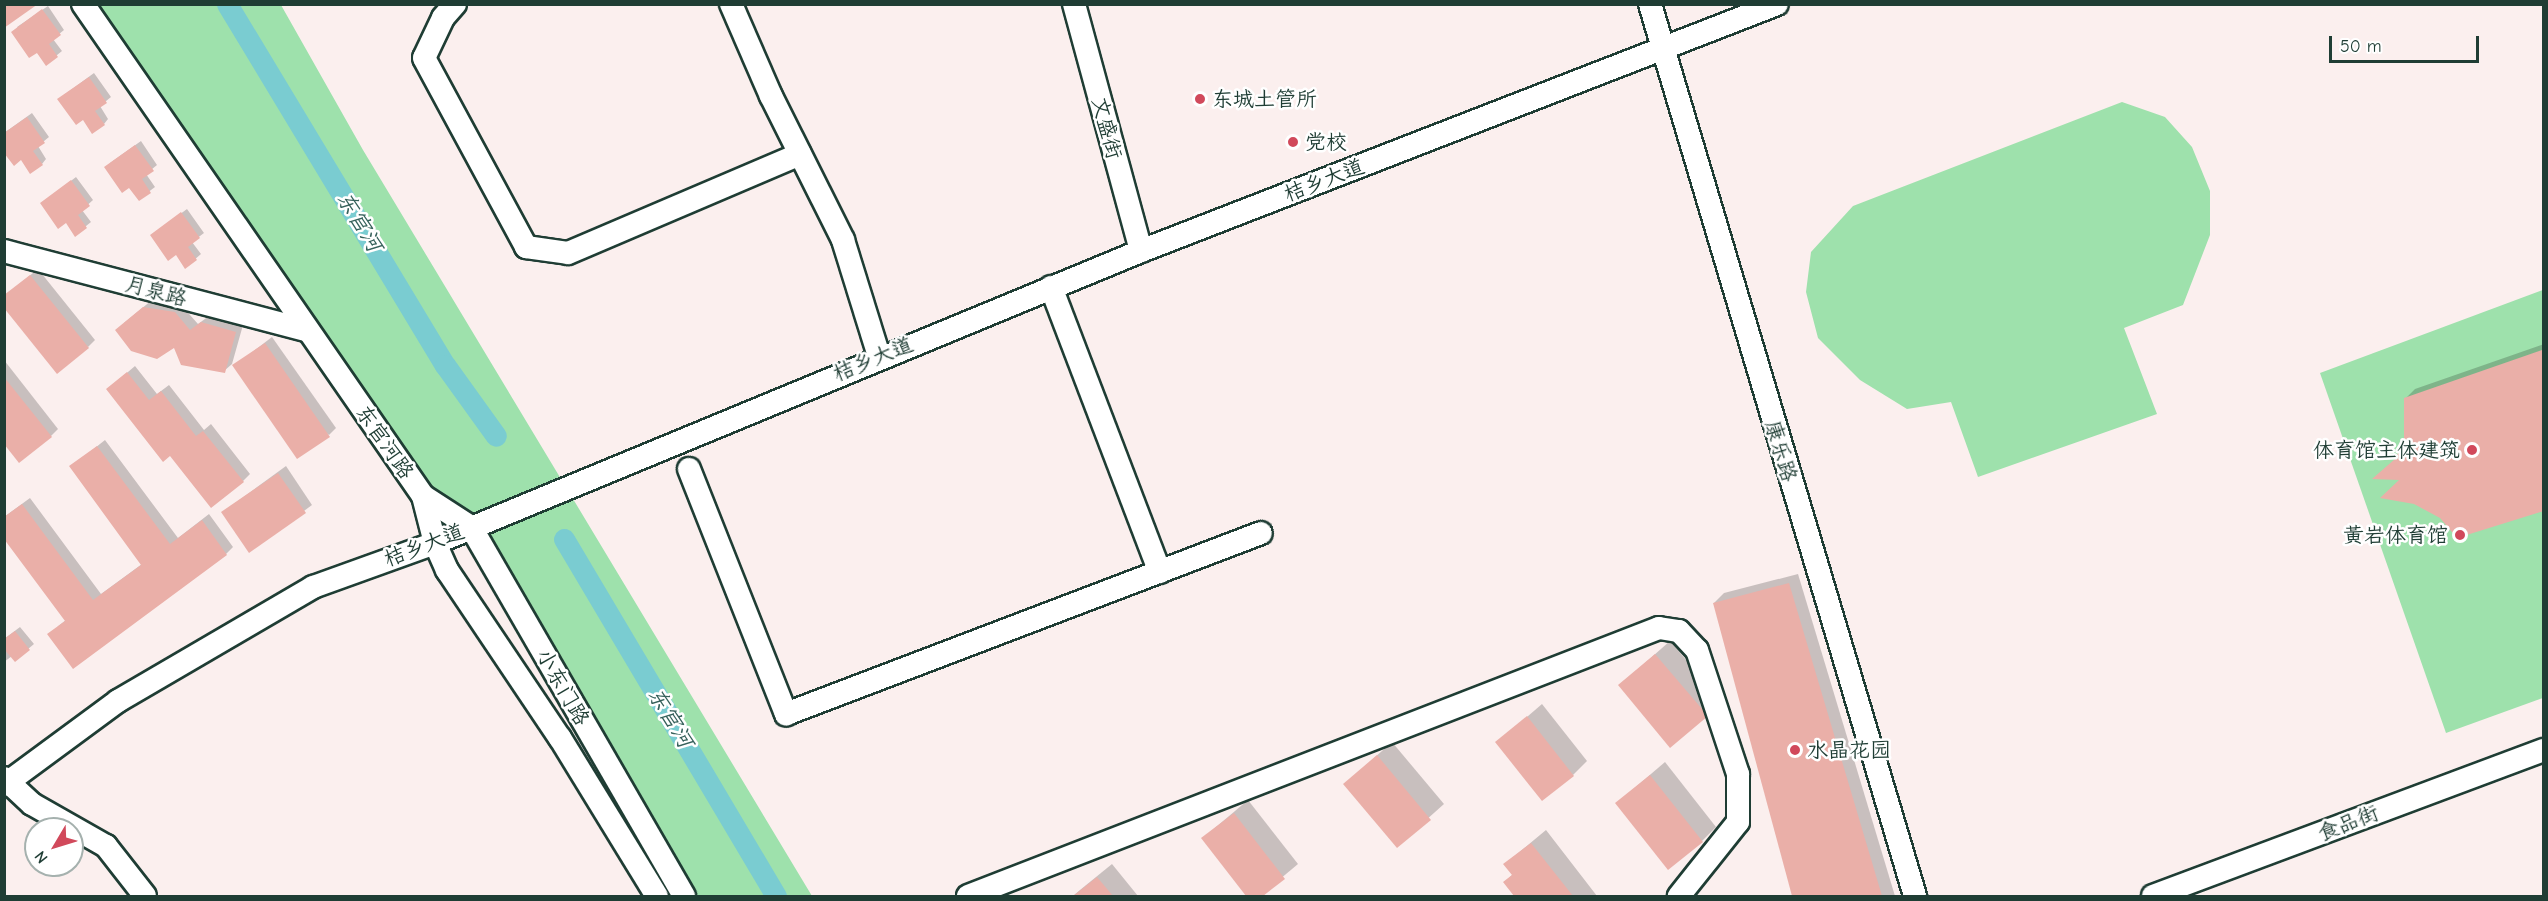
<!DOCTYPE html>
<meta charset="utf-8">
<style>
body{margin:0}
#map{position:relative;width:2548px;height:901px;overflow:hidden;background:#fbefee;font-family:"Comic Neue","LXGW WenKai TC",sans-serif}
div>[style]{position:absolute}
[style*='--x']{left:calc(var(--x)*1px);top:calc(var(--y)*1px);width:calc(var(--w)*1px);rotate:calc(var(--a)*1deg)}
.green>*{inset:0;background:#9ee1ac}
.shadow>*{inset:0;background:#0003}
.canal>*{height:21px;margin:-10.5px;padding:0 10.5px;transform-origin:10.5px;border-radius:10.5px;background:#7accd1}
.building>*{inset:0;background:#eaafa8}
.roads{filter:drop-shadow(2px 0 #1f3d34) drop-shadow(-2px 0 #1f3d34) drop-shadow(0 2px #1f3d34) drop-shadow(0 -2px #1f3d34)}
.minor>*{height:22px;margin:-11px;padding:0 11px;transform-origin:11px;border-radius:11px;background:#fff}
.dots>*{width:16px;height:16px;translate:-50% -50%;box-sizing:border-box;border:3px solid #fff;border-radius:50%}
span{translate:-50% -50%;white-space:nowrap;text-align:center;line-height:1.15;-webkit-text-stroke:5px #fff;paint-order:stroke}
.poi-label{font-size:21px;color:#1f3d34}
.left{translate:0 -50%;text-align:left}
.right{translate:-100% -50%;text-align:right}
.street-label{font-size:21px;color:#1f3d34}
.water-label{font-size:22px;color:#36615b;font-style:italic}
.frame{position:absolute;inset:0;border:6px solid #1f3d34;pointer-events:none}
.north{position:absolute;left:24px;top:817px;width:60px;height:60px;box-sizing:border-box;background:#fff;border:2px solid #a5b1ae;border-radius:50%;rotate:232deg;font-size:16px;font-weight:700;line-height:24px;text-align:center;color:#1f3d34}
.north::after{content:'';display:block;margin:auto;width:21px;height:27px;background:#d1495b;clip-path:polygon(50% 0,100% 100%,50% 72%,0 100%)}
.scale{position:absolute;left:2329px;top:36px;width:150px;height:27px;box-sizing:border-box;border:3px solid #1f3d34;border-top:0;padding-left:8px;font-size:18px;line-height:21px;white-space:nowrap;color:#1f3d34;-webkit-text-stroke:4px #fff;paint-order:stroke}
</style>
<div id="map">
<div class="green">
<i style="clip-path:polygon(83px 5px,281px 5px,363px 150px,812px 896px,696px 896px,508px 577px,423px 496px)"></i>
<i style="clip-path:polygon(2122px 102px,2165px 117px,2192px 147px,2210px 191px,2210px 235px,2183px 305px,2124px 328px,2157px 414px,1978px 477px,1951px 402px,1907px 409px,1860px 380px,1818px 338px,1806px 292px,1811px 252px,1853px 206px)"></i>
<i style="clip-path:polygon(2543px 290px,2543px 698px,2446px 733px,2320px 373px)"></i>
</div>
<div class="shadow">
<i style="clip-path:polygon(48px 6px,64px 30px,53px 39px,62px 51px,46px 64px,17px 27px)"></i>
<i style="clip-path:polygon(94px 73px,111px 97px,100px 106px,108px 119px,104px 124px,83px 118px,64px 95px)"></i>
<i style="clip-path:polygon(32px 113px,49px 137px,38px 146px,46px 159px,42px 164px,21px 158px,4px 133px)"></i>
<i style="clip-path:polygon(141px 141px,157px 165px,146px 174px,155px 187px,139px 199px,110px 163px)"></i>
<i style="clip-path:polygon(76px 177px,93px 200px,82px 210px,91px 222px,75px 235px,66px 221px,42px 203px)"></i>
<i style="clip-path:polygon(187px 209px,204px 233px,192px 242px,201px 254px,186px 267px,176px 253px,152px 235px)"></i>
<i style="clip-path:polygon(38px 269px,95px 340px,88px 347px,8px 293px)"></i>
<i style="clip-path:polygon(152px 300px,182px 306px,198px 324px,209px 316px,243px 325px,232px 364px,224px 371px,124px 323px)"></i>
<i style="clip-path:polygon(272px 337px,336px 428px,329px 435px,234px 366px)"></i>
<i style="clip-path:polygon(2544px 344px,2544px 508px,2402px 478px,2398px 457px,2406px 441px,2405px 399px,2415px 389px)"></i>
<i style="clip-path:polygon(4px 360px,58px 429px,51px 436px,4px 442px)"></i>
<i style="clip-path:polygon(135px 366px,157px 394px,169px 385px,204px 430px,211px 424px,250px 474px,243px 481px,171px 454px,108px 389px)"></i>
<i style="clip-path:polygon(105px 440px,178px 538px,209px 514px,233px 547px,226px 554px,57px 627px,66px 620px,4px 536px,4px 517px,30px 498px,101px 594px,142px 564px,71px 467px)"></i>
<i style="clip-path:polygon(286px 466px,312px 505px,250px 551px,223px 512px)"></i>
<i style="clip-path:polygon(1798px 574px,1895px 896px,1793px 896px,1714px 603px,1724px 593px)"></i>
<i style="clip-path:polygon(20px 627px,34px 644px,15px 660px,12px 656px,4px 662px,4px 639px)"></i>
<i style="clip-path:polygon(1670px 641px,1721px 701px,1707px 715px,1620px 685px)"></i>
<i style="clip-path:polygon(1542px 704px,1587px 761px,1573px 775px,1497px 743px)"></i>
<i style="clip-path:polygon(1392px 742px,1444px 804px,1397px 846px,1345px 784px)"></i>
<i style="clip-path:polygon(1665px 762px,1716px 827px,1702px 841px,1617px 803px)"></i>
<i style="clip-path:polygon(1248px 800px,1298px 864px,1260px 896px,1248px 896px,1203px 838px)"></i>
<i style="clip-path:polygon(1546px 830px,1597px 896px,1516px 896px,1505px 882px,1513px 874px,1505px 864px)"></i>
<i style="clip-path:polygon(1112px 864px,1138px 896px,1073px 896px,1080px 890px)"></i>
</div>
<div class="canal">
<i style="--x:227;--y:4;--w:422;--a:58.9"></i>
<i style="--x:445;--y:365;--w:87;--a:54.3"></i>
<i style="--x:564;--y:539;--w:415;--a:59.3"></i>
</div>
<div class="building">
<i style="clip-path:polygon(4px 4px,38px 4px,4px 28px)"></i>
<i style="clip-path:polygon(42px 9px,61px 35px,49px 44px,58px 57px,46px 66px,37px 53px,29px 58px,11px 32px)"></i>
<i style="clip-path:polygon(89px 77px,107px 103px,95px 111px,105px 125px,92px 134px,83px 120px,76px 125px,57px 99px)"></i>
<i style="clip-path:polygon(27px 117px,45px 143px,33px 151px,43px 165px,30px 174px,21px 160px,14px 166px,4px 153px,4px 133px)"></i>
<i style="clip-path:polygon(135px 145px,154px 171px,142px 179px,151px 193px,139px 201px,129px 188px,122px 193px,104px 167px)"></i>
<i style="clip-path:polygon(71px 180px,90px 206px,78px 215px,87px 228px,75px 237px,66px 223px,58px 229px,40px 203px)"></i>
<i style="clip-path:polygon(181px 212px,200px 238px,188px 247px,197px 260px,185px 269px,176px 255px,168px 261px,150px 235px)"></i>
<i style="clip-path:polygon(30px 275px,89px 348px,57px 374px,4px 308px,4px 295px)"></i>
<i style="clip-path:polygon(143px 307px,175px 312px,190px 330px,201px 322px,236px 332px,225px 373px,181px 365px,174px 348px,157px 359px,131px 351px,115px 330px)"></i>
<i style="clip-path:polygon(265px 343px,330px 437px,297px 459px,232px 365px)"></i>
<i style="clip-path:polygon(2542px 350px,2544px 511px,2457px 538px,2440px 518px,2414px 504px,2380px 498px,2399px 480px,2372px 479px,2395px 459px,2404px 441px,2404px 398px)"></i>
<i style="clip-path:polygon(127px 372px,149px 400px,161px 391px,196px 436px,203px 431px,244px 482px,211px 508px,170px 456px,163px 462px,106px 389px)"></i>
<i style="clip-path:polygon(4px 377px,52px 437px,19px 463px,4px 444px)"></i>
<i style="clip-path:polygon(97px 446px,170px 544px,202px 520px,227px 555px,73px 669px,47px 634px,65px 621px,4px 539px,4px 517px,22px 504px,93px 600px,141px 565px,69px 466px)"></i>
<i style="clip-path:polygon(278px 473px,306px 513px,249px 553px,221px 512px)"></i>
<i style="clip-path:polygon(1789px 583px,1882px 896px,1792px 896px,1713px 603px)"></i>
<i style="clip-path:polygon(15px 631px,30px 650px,15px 662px,4px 649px,4px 639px)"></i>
<i style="clip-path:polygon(1655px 654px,1708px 716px,1670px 748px,1618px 685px)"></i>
<i style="clip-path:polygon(1527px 716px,1574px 776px,1542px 801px,1495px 742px)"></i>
<i style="clip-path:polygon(1377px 755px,1431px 820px,1397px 848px,1343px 784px)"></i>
<i style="clip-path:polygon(1650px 775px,1703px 842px,1668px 870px,1615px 803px)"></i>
<i style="clip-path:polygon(1234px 813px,1285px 879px,1263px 896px,1246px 896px,1201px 838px)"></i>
<i style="clip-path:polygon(1531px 843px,1573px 896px,1514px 896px,1503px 882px,1512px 875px,1503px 864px)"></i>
<i style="clip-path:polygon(1097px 877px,1113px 896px,1073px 896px)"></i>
</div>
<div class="roads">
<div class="minor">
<i style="--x:83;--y:4;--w:598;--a:55.35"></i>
<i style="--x:423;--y:496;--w:49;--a:75.7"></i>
<i style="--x:435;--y:543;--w:30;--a:66"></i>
<i style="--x:447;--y:570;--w:202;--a:56.1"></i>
<i style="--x:560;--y:738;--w:185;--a:58.5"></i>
<i style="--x:455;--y:4;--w:18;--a:131"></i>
<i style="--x:443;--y:18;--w:44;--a:115.4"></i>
<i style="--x:424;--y:58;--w:215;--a:61.6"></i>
<i style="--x:526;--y:247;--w:42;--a:8.1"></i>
<i style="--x:568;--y:253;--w:252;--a:-23.1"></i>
<i style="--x:731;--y:4;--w:100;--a:66.5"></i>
<i style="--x:771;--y:96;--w:161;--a:63.4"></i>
<i style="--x:843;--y:240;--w:121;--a:72.8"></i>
<i style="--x:1074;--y:4;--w:256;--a:74.8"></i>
<i style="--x:1650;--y:4;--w:931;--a:73.45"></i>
<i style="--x:4;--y:251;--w:314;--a:14.7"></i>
<i style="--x:1051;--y:287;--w:305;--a:69.1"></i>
<i style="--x:689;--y:469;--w:264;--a:68.4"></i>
<i style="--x:786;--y:714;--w:508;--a:-20.86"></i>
<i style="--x:423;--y:496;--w:57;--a:32.9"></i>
<i style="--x:471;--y:527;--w:426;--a:60"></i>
<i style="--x:4;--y:778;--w:38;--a:43"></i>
<i style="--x:32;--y:804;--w:85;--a:29.6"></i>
<i style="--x:106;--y:846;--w:63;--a:52"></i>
<i style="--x:4;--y:785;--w:142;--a:-36.4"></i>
<i style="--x:118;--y:701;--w:226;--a:-30.3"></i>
<i style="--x:313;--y:587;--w:130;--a:-19.8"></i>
<i style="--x:435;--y:543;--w:764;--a:-22.47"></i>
<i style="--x:1141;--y:251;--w:682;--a:-21.22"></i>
<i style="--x:968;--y:896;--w:741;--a:-21.2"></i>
<i style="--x:1659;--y:628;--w:20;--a:9"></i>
<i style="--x:1679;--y:631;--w:26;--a:47"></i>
<i style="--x:1697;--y:650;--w:131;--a:71.7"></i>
<i style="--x:1738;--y:774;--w:48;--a:90"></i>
<i style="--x:1738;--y:822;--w:95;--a:128.6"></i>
<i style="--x:2153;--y:896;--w:417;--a:-20.5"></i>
</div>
</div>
<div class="dots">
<i style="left:1200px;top:99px;background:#d1495b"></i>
<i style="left:1293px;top:142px;background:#d1495b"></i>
<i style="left:2472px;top:450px;background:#d1495b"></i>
<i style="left:2460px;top:535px;background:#d1495b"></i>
<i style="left:1795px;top:750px;background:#d1495b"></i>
</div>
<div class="poi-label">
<span class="left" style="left:1212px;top:99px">东城土管所</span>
<span class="left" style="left:1305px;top:142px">党校</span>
<span class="right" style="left:2460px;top:450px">体育馆主体建筑</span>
<span class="right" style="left:2448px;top:535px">黄岩体育馆</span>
<span class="left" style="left:1807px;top:750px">水晶花园</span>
</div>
<div class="street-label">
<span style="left:1107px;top:128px;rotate:75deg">文盛街</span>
<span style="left:1324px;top:180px;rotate:-21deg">桔乡大道</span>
<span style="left:156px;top:291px;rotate:15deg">月泉路</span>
<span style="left:873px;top:359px;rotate:-22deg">桔乡大道</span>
<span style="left:385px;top:442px;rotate:55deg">东官河路</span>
<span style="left:1781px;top:451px;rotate:73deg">康乐路</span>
<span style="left:424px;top:545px;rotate:-21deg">桔乡大道</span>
<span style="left:563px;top:687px;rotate:60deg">小东门路</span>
<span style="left:2348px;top:823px;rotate:-21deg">食品街</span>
</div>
<div class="water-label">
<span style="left:359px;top:222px;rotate:59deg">东官河</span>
<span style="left:670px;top:718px;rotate:59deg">东官河</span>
</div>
<div class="frame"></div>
<div class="north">N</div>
<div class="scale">50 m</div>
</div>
